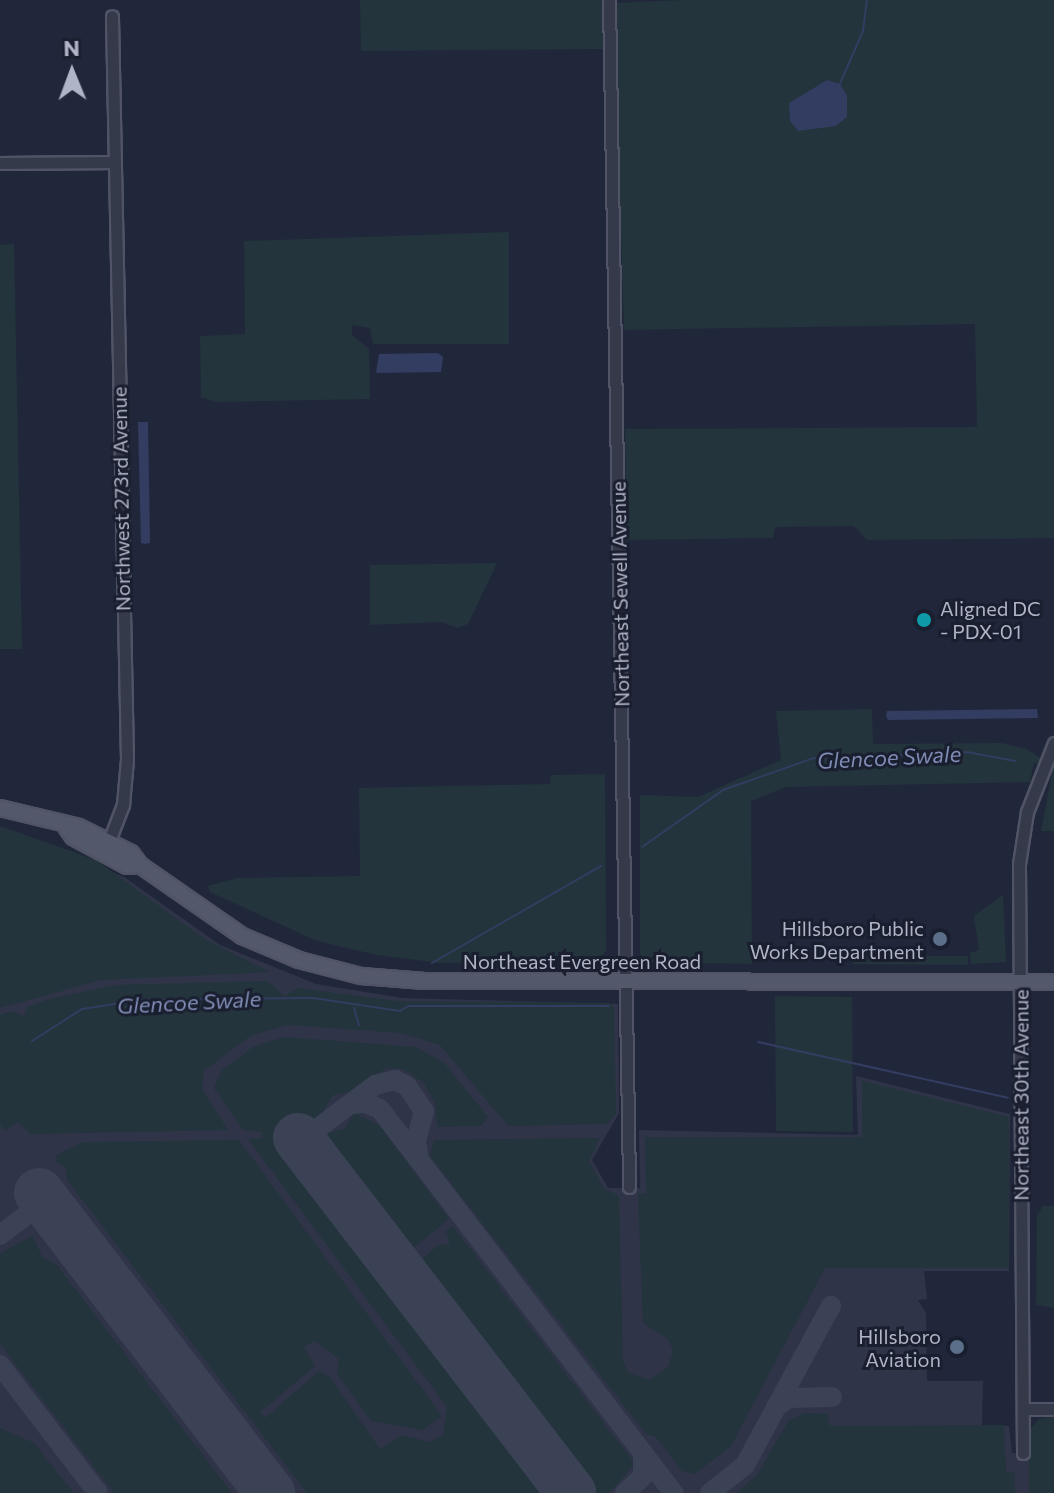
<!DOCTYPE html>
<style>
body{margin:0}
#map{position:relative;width:1054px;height:1493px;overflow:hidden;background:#21273b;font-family:Commissioner,sans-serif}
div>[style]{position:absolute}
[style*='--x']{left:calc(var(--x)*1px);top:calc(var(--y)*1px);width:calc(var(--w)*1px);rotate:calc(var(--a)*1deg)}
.airport>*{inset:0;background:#2f3448}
.green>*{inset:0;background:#23343c}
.water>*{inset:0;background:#333c61}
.stream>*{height:2px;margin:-1px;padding:0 1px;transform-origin:1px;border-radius:1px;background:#333c61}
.taxiway>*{height:20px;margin:-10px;padding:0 10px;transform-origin:10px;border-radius:10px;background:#3c4256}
.runway>*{height:50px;margin:-25px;padding:0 25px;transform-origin:25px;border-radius:25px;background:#3c4256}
.roads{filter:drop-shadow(2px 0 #505466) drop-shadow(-2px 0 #505466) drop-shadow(0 2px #505466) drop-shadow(0 -2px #505466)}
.minor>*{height:11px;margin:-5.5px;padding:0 5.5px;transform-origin:5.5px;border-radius:5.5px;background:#353a4b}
.major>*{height:14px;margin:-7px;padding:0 7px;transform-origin:7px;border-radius:7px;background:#53586b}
.dots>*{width:22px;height:22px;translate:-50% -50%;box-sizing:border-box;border:4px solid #1a1f30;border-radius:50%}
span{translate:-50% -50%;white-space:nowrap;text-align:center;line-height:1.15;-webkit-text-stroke:6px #1a1f30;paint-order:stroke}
.street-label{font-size:20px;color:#b0b4c7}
.poi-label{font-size:20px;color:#b0b4c7}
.left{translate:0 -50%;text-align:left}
.right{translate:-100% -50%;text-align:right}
.water-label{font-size:22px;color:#7f8bb4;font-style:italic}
.north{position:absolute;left:32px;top:32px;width:80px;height:80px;-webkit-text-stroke:6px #1a1f30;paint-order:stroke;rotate:359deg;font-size:22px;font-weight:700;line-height:32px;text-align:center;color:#b0b4c7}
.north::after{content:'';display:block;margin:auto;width:28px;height:36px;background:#b0b4c7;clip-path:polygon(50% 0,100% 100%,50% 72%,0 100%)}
</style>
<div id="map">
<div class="airport">
<i style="clip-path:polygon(0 831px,124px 877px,220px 945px,316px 984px,402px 998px,618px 1004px,619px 1113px,592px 1160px,608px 1188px,640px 1188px,639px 1130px,858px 1135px,856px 1076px,1010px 1114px,1009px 1271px,924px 1271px,927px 1299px,918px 1300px,926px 1313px,927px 1381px,983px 1381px,982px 1425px,1009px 1426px,1012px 1453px,1030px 1453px,1054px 1493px,0 1493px)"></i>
</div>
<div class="green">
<i style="clip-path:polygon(360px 0,602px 0,603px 49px,361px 51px)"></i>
<i style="clip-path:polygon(685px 0,1054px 0,1054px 538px,867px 540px,854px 526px,775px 527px,773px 538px,627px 540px,625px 429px,977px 427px,975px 324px,624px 330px,614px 3px)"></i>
<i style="clip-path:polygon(509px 232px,509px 344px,373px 344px,370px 328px,352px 325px,352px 335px,369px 349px,370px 399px,216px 402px,201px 397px,200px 336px,245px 334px,244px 241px)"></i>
<i style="clip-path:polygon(14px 244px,22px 649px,0 649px,0 245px)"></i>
<i style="clip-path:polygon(497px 563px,468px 624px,457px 628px,442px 622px,370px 625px,370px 565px)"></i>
<i style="clip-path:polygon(872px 709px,873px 744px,1001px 743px,1026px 749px,1054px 766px,1054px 831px,1041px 831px,1052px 773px,1034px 762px,1030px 782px,786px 787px,751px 801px,752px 964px,644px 962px,640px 953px,640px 795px,698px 797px,781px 760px,776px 711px)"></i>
<i style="clip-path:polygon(605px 774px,606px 951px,597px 960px,440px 963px,377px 955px,317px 941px,210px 892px,208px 886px,238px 878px,360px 876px,359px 788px,550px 784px,551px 775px)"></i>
<i style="clip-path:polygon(0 826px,96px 860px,206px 940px,270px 972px,101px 980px,0 1008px)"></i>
<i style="clip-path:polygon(1003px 895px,1006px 962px,971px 964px,970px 953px,979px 950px,974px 916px)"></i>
<i style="clip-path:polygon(853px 956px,968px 956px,968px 965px,853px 964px)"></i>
<i style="clip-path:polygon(267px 981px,285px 996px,298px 988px,397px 1001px,609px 1003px,614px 1007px,616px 1114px,607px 1124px,508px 1126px,440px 1045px,400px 1033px,288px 1025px,250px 1036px,204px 1071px,202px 1089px,228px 1130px,30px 1134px,18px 1122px,5px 1131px,0 1124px,0 1015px,11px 1011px,24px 1016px,27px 1007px,49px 999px,116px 985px)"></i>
<i style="clip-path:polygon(775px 996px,852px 997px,853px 1132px,776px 1131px)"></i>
<i style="clip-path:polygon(284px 1037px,417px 1047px,445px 1064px,488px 1117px,481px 1126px,437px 1127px,435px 1104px,424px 1083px,403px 1069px,385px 1069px,348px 1092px,333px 1095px,322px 1113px,282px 1142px,549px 1493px,307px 1493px,67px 1180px,66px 1167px,57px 1163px,56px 1155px,83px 1142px,239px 1140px,442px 1416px,423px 1430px,371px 1421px,337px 1374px,339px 1359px,315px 1341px,304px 1347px,315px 1366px,260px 1412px,265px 1418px,319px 1371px,330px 1377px,380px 1449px,402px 1435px,430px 1442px,443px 1435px,447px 1407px,248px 1139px,262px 1138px,261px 1132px,243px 1130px,214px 1088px,221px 1071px,253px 1047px)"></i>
<i style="clip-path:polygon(862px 1081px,1009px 1117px,1009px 1268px,825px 1268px,731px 1446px,695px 1474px,682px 1471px,656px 1437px,646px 1434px,430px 1156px,434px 1140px,600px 1138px,589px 1161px,604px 1188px,619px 1196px,623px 1361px,629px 1373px,650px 1380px,668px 1367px,673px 1350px,667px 1338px,643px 1323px,638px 1194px,646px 1193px,645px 1137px,862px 1137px)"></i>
<i style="clip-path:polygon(354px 1113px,379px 1125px,449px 1219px,407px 1253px,335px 1161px,328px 1133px,345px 1129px)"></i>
<i style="clip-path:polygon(1043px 1206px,1054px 1206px,1054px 1308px,1036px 1305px,1037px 1216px)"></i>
<i style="clip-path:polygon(453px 1226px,635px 1464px,609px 1493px,597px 1493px,592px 1483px,581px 1480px,415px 1264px,439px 1245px,450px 1244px,446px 1232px)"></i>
<i style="clip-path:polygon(33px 1236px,42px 1257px,56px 1264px,232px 1493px,114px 1493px,0 1344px,0 1253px)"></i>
<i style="clip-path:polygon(805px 1413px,828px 1414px,830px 1426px,1004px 1425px,1006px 1472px,1015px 1473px,1015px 1493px,736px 1493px,756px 1476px,789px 1420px)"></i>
<i style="clip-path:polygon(1054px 1416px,1054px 1493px,1029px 1493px,1029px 1431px,1039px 1419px)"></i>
<i style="clip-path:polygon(0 1428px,34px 1443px,74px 1493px,0 1493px)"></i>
</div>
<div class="water">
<i style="clip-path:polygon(827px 80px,840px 84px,847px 96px,847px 117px,836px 126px,798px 131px,790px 121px,789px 103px)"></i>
<i style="clip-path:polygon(438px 353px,443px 357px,441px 372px,376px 373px,379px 354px)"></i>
<i style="clip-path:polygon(138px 422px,148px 422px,150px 543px,145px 544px,141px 543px)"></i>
<i style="clip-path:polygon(1037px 709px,1038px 718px,888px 720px,886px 716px,887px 711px)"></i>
</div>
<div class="stream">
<i style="--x:839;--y:86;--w:60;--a:-66.4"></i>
<i style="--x:863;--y:31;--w:31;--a:-83"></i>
<i style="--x:642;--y:847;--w:99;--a:-35.1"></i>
<i style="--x:723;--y:790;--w:96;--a:-19.4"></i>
<i style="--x:814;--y:758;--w:153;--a:-2.2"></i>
<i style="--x:967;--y:752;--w:49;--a:10.6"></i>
<i style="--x:432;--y:963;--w:195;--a:-29.9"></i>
<i style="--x:354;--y:1008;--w:18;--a:74"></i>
<i style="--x:32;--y:1041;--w:59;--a:-32.6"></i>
<i style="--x:82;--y:1009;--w:60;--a:-8.7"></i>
<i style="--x:141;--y:1000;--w:172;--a:-0.7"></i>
<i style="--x:313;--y:998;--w:88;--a:8.5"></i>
<i style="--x:400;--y:1011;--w:9;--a:-32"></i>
<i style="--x:408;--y:1006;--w:201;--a:0"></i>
<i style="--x:758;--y:1042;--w:256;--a:12.6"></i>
</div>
<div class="taxiway">
<i style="--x:349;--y:1105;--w:15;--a:-11"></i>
<i style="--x:364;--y:1102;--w:17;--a:24"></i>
<i style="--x:380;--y:1109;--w:484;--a:52.6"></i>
<i style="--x:301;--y:1141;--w:93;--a:-37.1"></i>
<i style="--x:375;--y:1085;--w:21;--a:-14"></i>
<i style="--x:395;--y:1080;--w:13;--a:27"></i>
<i style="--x:407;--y:1086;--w:30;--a:56"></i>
<i style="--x:424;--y:1111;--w:31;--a:105"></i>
<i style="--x:416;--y:1141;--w:18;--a:81"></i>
<i style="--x:0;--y:1235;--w:56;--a:-37.1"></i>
<i style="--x:0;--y:1365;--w:161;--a:52.6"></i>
<i style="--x:776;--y:1407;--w:16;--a:-35"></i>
<i style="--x:789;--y:1398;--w:43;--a:-1.3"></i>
<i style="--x:625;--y:1493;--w:25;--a:-43"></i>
<i style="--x:643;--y:1476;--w:23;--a:-90"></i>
<i style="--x:710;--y:1493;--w:45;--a:-38.7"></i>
<i style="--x:745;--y:1465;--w:181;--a:-61.6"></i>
</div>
<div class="runway">
<i style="--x:298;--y:1138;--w:448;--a:52.4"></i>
<i style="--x:39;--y:1193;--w:379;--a:52.4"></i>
</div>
<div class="roads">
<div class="minor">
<i style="--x:609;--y:0;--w:1187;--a:89.03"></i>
<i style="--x:0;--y:163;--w:114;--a:-0.5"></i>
<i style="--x:109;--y:841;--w:40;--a:-69"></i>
<i style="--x:123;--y:804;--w:45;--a:-84.9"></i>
<i style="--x:127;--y:759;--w:743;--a:-91.16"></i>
<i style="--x:1023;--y:1409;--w:31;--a:0"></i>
<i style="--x:1023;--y:1453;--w:589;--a:-90.39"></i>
<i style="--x:1019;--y:864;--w:53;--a:-81.3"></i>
<i style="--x:1027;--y:812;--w:74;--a:-68.6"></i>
</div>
<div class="major">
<i style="--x:0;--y:808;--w:81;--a:13.5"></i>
<i style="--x:79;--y:827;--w:58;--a:26.6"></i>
<i style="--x:131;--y:853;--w:15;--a:53"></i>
<i style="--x:140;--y:865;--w:124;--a:34.8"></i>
<i style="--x:242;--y:936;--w:62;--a:22.8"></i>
<i style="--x:299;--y:960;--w:64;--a:14.5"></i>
<i style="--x:361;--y:976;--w:64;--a:4.5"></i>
<i style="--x:425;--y:981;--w:629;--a:0.09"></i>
<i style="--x:66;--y:827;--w:12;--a:55"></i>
<i style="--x:73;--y:837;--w:61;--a:28.2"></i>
<i style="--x:127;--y:866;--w:13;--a:-4"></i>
</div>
</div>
<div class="dots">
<i style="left:924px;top:620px;background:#0f9aa8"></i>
<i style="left:940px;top:939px;background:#5c6f8a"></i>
<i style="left:957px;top:1347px;background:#5c6f8a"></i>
</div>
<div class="street-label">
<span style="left:121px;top:499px;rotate:-91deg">Northwest 273rd Avenue</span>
<span style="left:620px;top:594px;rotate:-91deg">Northeast Sewell Avenue</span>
<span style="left:582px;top:961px">Northeast Evergreen Road</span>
<span style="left:1021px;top:1095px;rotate:-90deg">Northeast 30th Avenue</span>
</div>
<div class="poi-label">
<span class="left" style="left:940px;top:620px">Aligned DC<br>- PDX-01</span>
<span class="right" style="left:924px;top:940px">Hillsboro Public<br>Works Department</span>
<span class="right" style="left:941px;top:1348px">Hillsboro<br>Aviation</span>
</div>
<div class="water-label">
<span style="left:889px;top:757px;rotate:-3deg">Glencoe Swale</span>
<span style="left:189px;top:1002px;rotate:-3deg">Glencoe Swale</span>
</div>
<div class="north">N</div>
</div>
